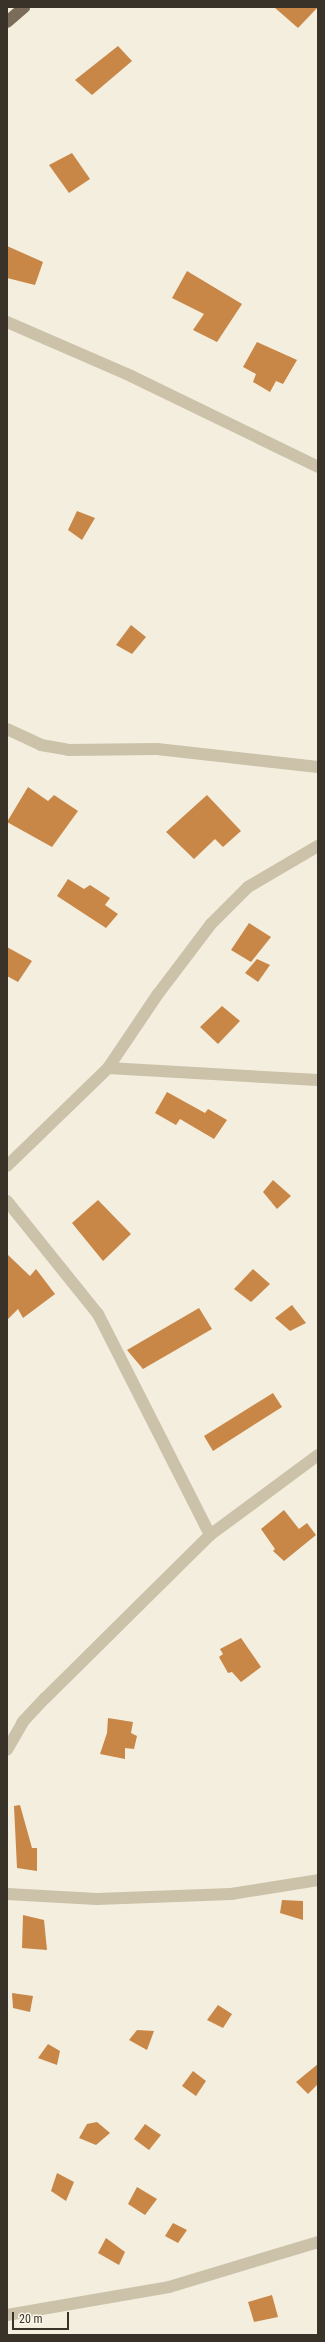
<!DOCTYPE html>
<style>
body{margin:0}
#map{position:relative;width:325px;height:2342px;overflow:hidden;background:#f3eede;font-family:"Roboto Condensed",sans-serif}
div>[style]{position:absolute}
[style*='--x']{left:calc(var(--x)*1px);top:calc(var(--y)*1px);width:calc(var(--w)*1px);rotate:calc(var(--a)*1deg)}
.building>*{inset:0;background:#c88647}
.street>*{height:12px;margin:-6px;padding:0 6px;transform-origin:6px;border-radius:6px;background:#ccc1a9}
.primary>*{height:12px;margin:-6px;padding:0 6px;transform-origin:6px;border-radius:6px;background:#7b6d5a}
span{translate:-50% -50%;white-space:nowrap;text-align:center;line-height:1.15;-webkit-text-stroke:3.5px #faf7ea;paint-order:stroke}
.frame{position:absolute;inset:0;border:8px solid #393229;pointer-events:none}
.scale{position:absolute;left:12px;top:2312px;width:57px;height:18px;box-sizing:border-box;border:2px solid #393229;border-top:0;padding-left:5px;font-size:12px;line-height:14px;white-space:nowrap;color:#393229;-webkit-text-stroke:3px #faf7ea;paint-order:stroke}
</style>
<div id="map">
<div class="building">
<i style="clip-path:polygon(274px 7px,318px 7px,298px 28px)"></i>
<i style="clip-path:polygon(118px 46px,132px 61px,92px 95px,75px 80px)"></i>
<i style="clip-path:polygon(72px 153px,90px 179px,69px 193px,49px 165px)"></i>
<i style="clip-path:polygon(7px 246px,43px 262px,35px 285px,7px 278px)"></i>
<i style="clip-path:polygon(187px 271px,242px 304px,217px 342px,193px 330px,204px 314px,172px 298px)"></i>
<i style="clip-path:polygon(257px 342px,297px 360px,283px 384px,276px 381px,270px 392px,253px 382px,256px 374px,243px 367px)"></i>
<i style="clip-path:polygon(77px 511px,95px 518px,82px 540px,68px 530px)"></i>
<i style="clip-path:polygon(131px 625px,146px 637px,132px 654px,116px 645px)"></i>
<i style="clip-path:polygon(28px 787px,48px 801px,54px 795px,78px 811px,52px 847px,7px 822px)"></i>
<i style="clip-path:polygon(207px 795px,241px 831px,223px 847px,215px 839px,194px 859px,166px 832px)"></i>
<i style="clip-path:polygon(68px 879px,84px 889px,90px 885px,110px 898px,105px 905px,118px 914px,106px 928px,57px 896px)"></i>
<i style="clip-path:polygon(249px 923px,271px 937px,251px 962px,231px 950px)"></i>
<i style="clip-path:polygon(7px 947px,32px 961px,18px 982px,7px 976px)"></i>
<i style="clip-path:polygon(257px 959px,270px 965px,258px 982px,245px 973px)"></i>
<i style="clip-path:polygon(222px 1006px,240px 1021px,218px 1044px,200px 1027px)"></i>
<i style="clip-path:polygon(167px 1092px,205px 1113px,208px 1109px,227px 1120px,214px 1139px,180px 1119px,176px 1125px,155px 1113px)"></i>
<i style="clip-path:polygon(273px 1180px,291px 1196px,277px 1209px,263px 1192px)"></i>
<i style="clip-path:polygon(98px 1200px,131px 1234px,103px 1261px,72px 1223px)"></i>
<i style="clip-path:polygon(7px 1254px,30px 1276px,36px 1269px,55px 1294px,23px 1318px,18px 1309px,7px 1320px)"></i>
<i style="clip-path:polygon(253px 1269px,270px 1284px,251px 1302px,234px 1289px)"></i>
<i style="clip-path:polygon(292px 1305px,306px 1323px,290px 1331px,275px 1318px)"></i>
<i style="clip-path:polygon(199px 1308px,212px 1329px,143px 1369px,127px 1350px)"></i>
<i style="clip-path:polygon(273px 1393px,282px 1407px,213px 1451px,204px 1436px)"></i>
<i style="clip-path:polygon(284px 1510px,299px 1529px,307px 1523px,316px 1535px,284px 1561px,273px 1551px,275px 1549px,261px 1529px)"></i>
<i style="clip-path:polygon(241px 1638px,261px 1667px,241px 1682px,232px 1672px,228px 1673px,219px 1657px,223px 1654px,220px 1649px)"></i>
<i style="clip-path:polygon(108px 1718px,133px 1722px,131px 1733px,137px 1736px,134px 1749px,125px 1748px,125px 1759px,100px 1754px,107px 1733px)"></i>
<i style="clip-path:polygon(20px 1805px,32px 1848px,37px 1848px,37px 1871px,17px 1868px,14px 1806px)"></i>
<i style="clip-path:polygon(282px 1900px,303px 1901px,303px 1920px,280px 1913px)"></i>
<i style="clip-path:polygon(23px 1915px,44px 1920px,47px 1950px,22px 1948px)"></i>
<i style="clip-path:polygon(12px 1993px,33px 1996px,30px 2012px,13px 2008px)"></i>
<i style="clip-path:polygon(218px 2005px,232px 2014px,223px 2028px,207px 2020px)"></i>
<i style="clip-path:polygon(137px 2030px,154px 2031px,147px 2050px,129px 2040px)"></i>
<i style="clip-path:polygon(48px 2044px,60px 2051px,57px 2065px,38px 2058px)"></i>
<i style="clip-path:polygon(318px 2064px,318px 2084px,308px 2094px,296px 2082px)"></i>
<i style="clip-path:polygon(193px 2071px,206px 2081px,196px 2096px,182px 2086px)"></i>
<i style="clip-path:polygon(97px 2122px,110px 2133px,96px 2145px,79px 2138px,87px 2124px)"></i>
<i style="clip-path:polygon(145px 2124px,161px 2135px,149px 2150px,134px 2139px)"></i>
<i style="clip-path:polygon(57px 2173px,74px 2182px,66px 2201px,51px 2191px)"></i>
<i style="clip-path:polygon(137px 2187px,157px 2199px,145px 2215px,128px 2204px)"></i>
<i style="clip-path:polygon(173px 2223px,187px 2230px,178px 2243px,165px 2236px)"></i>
<i style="clip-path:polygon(106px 2238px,125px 2252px,119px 2265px,98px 2253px)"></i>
<i style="clip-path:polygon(272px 2295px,278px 2317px,254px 2322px,248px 2302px)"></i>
</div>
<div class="street">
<i style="--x:7;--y:322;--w:135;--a:23.5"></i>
<i style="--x:131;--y:376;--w:208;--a:25.9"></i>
<i style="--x:7;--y:729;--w:38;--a:25"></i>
<i style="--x:41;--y:745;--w:27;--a:10"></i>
<i style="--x:68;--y:750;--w:89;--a:-0.6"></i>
<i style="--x:157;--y:749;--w:162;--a:6.4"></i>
<i style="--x:108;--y:1068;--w:210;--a:3.3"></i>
<i style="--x:7;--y:1166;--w:141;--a:-44.1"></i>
<i style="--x:108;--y:1068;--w:89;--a:-56"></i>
<i style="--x:158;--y:994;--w:88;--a:-52.9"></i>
<i style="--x:211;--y:924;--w:52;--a:-45"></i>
<i style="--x:248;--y:887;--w:81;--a:-30.4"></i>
<i style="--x:7;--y:1201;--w:145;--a:51.2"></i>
<i style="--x:98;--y:1314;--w:248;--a:63.1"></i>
<i style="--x:210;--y:1535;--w:232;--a:135.3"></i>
<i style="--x:45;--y:1698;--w:33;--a:133"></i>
<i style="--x:23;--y:1722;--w:32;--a:120"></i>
<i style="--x:210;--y:1535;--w:134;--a:-36.5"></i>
<i style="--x:7;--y:1894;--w:90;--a:3.2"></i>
<i style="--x:97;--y:1899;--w:134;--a:-2.1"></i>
<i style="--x:231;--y:1894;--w:88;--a:-9.1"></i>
<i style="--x:7;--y:2315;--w:164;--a:-9.8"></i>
<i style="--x:169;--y:2287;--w:156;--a:-16.8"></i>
</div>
<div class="primary">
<i style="--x:7;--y:22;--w:23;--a:-41"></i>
</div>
<div class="frame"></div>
<div class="scale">20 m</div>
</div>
